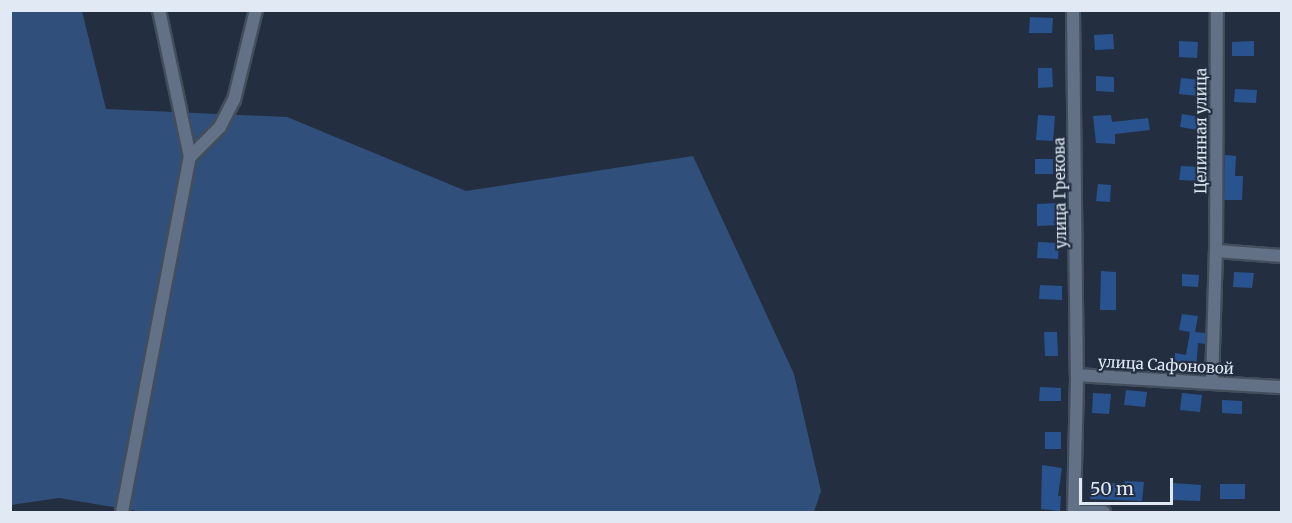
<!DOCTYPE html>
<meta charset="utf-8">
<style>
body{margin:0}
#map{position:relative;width:1292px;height:523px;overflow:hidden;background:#232f41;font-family:Merriweather,serif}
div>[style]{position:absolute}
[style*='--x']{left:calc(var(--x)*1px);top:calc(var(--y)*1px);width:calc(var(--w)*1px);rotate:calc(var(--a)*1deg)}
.green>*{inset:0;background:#304f7b}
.building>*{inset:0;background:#29538e}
.roads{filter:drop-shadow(2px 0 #434e5d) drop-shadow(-2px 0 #434e5d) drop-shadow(0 2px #434e5d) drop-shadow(0 -2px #434e5d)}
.minor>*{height:12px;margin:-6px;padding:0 6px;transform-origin:6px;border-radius:6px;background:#627185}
span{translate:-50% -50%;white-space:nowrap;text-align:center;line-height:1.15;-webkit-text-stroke:4.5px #232f41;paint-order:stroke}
.street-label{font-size:15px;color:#e1e9f5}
.frame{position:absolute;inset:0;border:12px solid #e1e9f5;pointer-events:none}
.scale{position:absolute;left:1079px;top:478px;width:94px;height:27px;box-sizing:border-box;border:3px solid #e1e9f5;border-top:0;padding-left:8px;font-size:18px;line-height:21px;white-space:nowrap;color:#e1e9f5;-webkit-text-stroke:4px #232f41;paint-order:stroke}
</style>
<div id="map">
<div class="green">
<i style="clip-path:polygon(11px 10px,82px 11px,106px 109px,287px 117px,466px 191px,693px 156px,794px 374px,821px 491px,814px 512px,143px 512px,59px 498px,11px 505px)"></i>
</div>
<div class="building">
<i style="clip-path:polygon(1030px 17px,1053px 18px,1052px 33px,1029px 33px)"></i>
<i style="clip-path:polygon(1113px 34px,1114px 49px,1095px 50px,1094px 35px)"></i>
<i style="clip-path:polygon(1179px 41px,1198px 42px,1197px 58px,1179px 57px)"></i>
<i style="clip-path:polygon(1254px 41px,1254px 56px,1232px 56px,1232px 42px)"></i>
<i style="clip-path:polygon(1038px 68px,1052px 68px,1053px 87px,1038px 88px)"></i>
<i style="clip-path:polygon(1096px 76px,1114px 77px,1114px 92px,1096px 91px)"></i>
<i style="clip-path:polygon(1181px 78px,1200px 80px,1199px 96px,1179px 94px)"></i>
<i style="clip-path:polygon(1235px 89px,1257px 90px,1256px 103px,1234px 102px)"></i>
<i style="clip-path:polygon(1182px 114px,1200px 117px,1198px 130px,1180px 127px)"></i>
<i style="clip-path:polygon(1038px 115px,1055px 116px,1053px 141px,1036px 140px)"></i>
<i style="clip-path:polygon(1111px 115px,1112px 122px,1148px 118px,1150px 130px,1115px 134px,1115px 144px,1096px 143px,1093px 116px)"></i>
<i style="clip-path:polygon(1225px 155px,1236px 156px,1235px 176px,1243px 176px,1242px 200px,1224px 200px)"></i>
<i style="clip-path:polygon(1035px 159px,1053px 159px,1053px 174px,1035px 174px)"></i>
<i style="clip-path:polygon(1181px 166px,1200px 167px,1199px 181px,1179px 180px)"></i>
<i style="clip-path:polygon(1098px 184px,1111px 185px,1110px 202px,1096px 201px)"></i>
<i style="clip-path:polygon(1058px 203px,1059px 225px,1037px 226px,1037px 204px)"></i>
<i style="clip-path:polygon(1038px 242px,1059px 243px,1058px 259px,1037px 258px)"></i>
<i style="clip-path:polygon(1101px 271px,1116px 272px,1116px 310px,1100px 310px)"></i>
<i style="clip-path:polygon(1234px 272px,1254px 273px,1252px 288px,1233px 287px)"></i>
<i style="clip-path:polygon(1182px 274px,1199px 275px,1198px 287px,1182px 286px)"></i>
<i style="clip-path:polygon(1040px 285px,1062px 286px,1062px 300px,1039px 299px)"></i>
<i style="clip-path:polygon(1182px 314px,1198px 316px,1195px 332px,1205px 333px,1205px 344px,1198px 343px,1196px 370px,1174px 368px,1175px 353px,1186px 355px,1190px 332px,1179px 330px)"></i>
<i style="clip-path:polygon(1044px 332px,1057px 332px,1058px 356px,1045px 356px)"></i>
<i style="clip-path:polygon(1040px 387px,1061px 388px,1061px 401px,1039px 401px)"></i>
<i style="clip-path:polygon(1126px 390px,1147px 392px,1145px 407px,1124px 405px)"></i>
<i style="clip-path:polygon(1093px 393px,1111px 394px,1109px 414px,1092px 413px)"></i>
<i style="clip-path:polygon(1182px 393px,1202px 395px,1200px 412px,1180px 410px)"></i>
<i style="clip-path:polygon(1222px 400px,1242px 401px,1242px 414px,1222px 413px)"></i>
<i style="clip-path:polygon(1045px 432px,1061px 432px,1061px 449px,1045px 449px)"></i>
<i style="clip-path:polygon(1042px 465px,1062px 468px,1058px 496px,1061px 496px,1060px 511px,1041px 509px)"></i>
<i style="clip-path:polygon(1125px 481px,1144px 482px,1142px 501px,1090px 499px,1091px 482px,1124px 484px)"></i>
<i style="clip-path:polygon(1173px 483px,1201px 485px,1200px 501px,1172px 500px)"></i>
<i style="clip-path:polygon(1220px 484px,1245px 484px,1245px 499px,1220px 499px)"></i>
</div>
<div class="roads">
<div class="minor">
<i style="--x:1073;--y:10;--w:365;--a:89.4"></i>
<i style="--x:190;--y:157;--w:42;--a:-45"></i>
<i style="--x:220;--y:127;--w:30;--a:-63"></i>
<i style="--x:234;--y:100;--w:93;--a:-76.3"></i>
<i style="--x:1216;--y:251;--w:241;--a:-89.8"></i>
<i style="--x:1212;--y:383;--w:132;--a:-88.3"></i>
<i style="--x:1216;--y:251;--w:66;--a:4.3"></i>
<i style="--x:1074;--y:511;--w:136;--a:-88.7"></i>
<i style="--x:1077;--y:375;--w:205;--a:3.4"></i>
<i style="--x:122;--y:512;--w:361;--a:-79.2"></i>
<i style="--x:190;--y:157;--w:150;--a:-101.9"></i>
<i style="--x:1074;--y:512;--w:30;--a:0"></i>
</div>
</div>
<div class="street-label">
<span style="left:1201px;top:131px;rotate:-90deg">Целинная улица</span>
<span style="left:1060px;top:193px;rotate:-91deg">улица Грекова</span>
<span style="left:1166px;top:365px;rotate:3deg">улица Сафоновой</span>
</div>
<div class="frame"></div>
<div class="scale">50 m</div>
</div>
